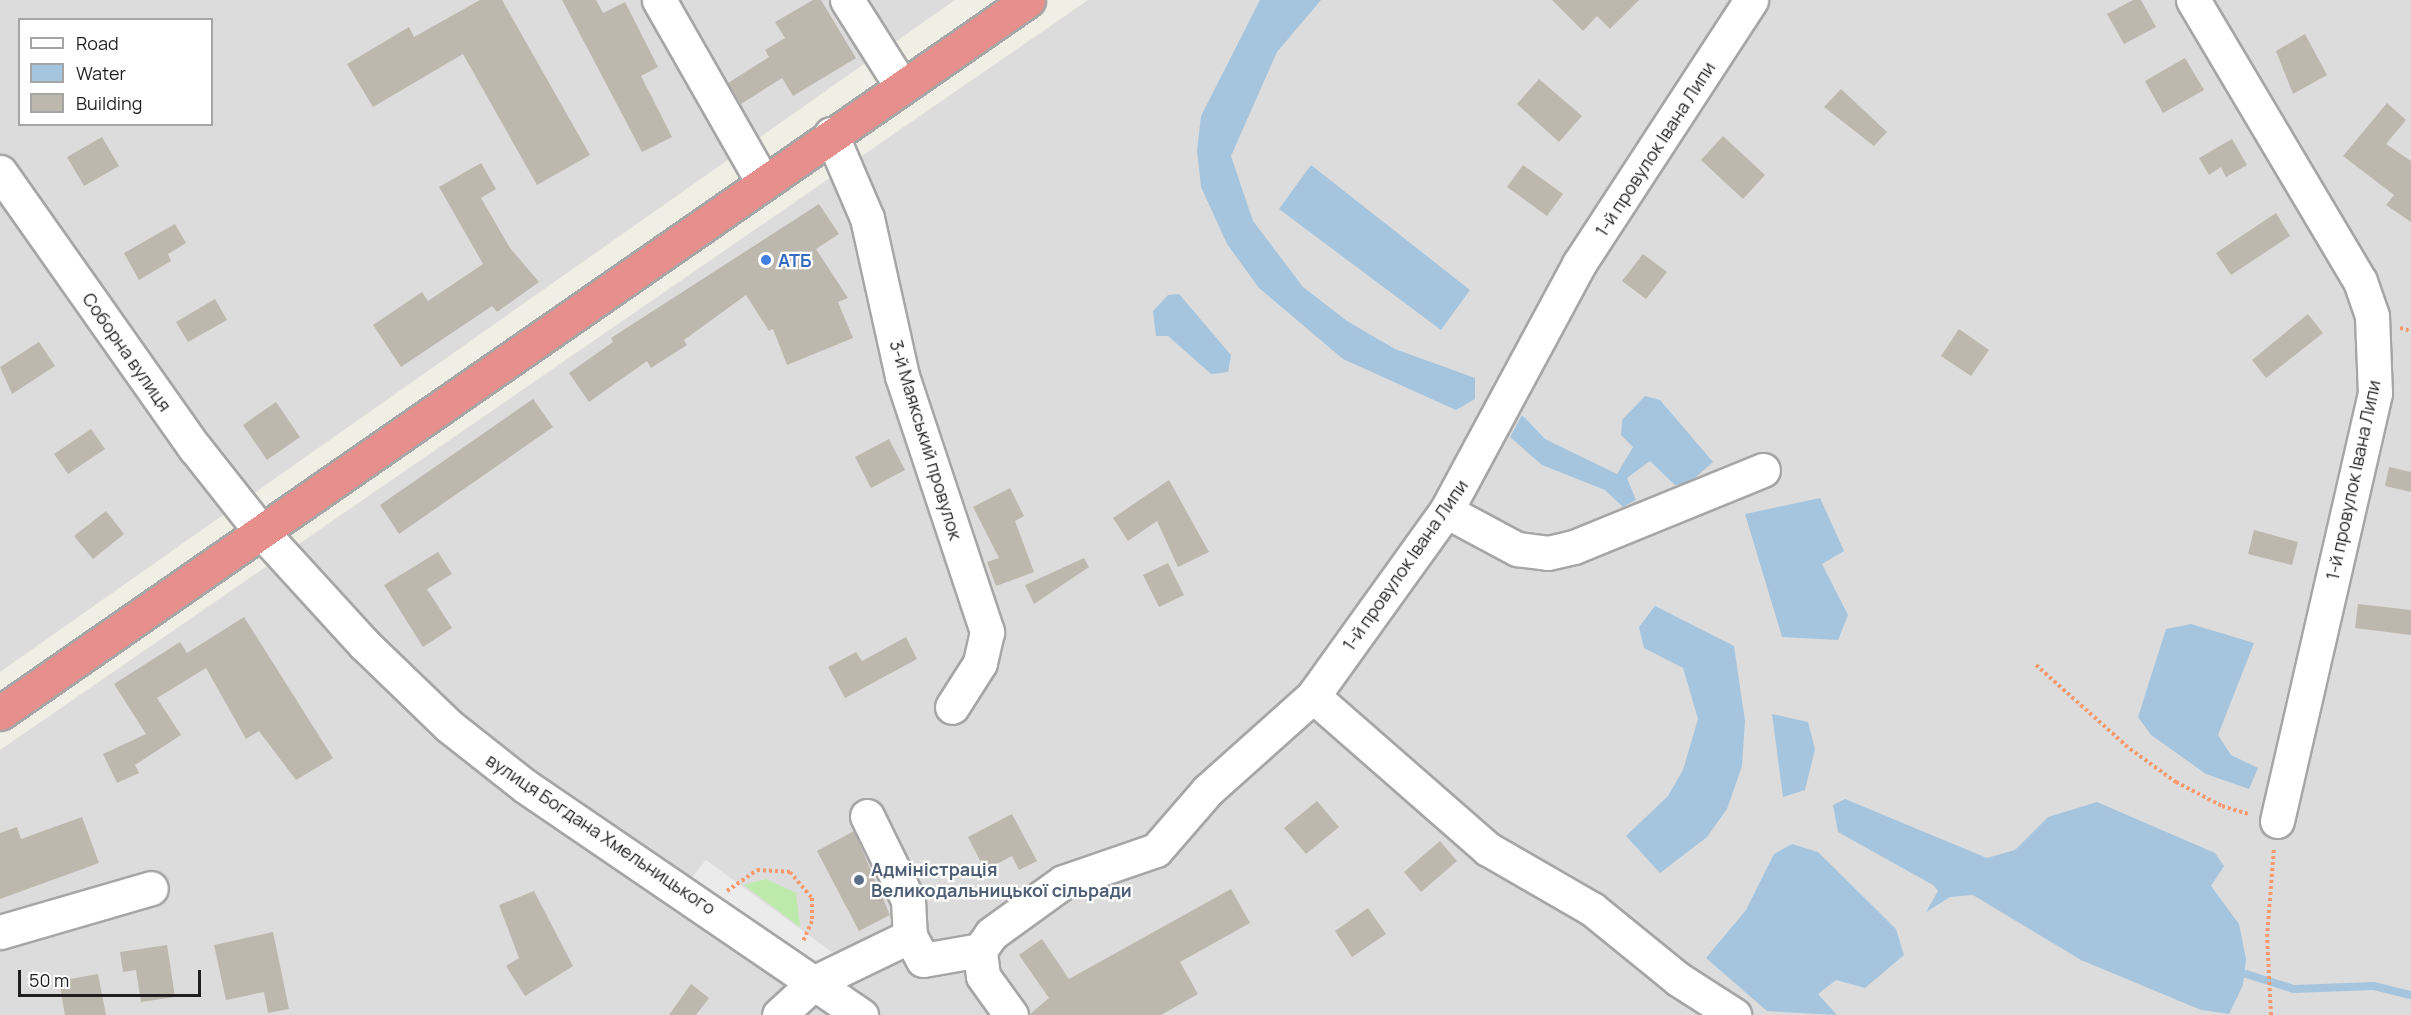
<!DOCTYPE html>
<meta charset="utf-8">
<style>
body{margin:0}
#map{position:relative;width:2411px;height:1015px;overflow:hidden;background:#f0efe5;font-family:Manrope,sans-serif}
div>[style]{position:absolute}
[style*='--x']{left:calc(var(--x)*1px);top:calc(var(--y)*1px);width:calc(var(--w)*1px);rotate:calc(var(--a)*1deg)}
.residential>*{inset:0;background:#dddcdc}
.grass>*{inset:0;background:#bceaab}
.parking>*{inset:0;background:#ebebeb}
.water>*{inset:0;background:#a5c5de}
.stream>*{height:8px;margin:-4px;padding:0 4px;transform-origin:4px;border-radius:4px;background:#a5c5de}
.building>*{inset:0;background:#bdb8ae}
.path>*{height:4px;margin-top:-2px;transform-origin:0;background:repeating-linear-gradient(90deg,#fa996c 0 3px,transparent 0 6px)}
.roads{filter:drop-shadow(2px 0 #a6a6a6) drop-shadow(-2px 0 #a6a6a6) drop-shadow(0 2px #a6a6a6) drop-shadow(0 -2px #a6a6a6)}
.minor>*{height:33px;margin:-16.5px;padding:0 16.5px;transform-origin:16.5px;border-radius:16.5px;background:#fff}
.highway>*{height:33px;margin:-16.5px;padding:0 16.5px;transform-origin:16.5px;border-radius:16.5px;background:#e78f8d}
.dots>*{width:16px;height:16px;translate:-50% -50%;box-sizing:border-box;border:3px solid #fff;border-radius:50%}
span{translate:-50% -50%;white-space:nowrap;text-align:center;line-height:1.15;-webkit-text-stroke:4.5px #fff;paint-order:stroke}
.street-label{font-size:18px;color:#1f1f1f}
.shop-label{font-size:18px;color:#366cbe;font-weight:700}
.left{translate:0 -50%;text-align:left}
.service-label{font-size:18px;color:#4e5e75;font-weight:700}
.legend{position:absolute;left:18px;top:18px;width:195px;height:108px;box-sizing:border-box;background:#fff;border:2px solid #a5a5a5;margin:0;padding:8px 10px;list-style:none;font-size:18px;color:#1f1f1f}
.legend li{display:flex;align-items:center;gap:12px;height:30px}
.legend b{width:30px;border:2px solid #a5a5a5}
.scale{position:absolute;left:18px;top:970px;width:183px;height:27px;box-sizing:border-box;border:3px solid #1f1f1f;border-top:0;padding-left:8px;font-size:18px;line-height:21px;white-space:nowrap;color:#1f1f1f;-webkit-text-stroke:4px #fff;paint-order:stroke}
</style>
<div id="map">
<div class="residential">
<i style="clip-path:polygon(evenodd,0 0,955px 0,0 672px,0 0,20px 20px,212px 20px,212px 124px,20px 124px,20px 20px)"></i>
<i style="clip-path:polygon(1088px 0,2411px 0,2411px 1015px,0 1015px,0 750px)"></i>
</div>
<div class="grass">
<i style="clip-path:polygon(766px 879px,796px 893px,800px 927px,744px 885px)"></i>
</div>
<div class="parking">
<i style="clip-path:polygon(706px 860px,836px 955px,811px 967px,689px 881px)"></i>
</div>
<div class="water">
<i style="clip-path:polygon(1260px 0,1321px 0,1277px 52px,1231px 156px,1253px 221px,1303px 287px,1347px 321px,1395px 349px,1475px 378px,1475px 399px,1456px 410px,1343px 359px,1259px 288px,1227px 244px,1201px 187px,1197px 150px,1201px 116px)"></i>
<i style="clip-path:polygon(1311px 165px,1470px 290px,1441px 330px,1279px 209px)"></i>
<i style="clip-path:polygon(1179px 294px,1231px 355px,1228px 372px,1211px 374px,1168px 336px,1156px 336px,1153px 311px,1168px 295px)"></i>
<i style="clip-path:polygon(1645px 396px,1660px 400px,1713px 462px,1689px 483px,1675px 485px,1650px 461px,1627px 478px,1636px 500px,1623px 507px,1605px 490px,1542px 465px,1510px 437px,1522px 415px,1545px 439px,1617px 474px,1633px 447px,1621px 435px,1622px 420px)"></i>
<i style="clip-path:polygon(1820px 498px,1844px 551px,1822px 564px,1848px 615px,1838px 640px,1782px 637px,1745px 514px)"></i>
<i style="clip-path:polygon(1655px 606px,1734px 646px,1745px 721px,1742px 766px,1727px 809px,1707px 837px,1660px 873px,1626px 836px,1668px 796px,1683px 770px,1698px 719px,1683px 668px,1644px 648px,1639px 627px)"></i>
<i style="clip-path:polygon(2191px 624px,2254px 643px,2218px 735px,2231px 755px,2258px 768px,2249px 789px,2206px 774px,2151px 735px,2138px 717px,2166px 629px)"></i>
<i style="clip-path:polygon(1772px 714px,1808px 722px,1815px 749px,1805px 790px,1783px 797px)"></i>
<i style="clip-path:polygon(1845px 799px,1987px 858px,2015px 850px,2048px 817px,2097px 802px,2215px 853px,2224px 866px,2211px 886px,2239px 924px,2246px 959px,2243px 985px,2229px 1014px,2201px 1010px,2081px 960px,1973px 895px,1950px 897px,1926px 912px,1938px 891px,1933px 885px,1838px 832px,1833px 805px)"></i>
<i style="clip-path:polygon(1792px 844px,1818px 852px,1896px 929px,1904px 955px,1865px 988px,1836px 980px,1818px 994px,1837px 1015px,1767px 1011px,1706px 958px,1746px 910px,1774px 854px)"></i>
</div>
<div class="stream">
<i style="--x:2246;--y:974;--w:50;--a:17.4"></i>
<i style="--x:2294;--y:989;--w:80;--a:-2.1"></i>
<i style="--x:2374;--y:986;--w:38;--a:14"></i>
</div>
<div class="building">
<i style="clip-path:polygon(480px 0,502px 0,590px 155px,537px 185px,463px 54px,373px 107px,347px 64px,409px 27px,414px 37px)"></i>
<i style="clip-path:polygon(562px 0,596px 0,603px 13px,625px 2px,658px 67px,641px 76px,672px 137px,642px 152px)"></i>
<i style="clip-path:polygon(813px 0,821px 0,856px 58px,793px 96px,782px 78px,741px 104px,728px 83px,769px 57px,765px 50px,785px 38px,775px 22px)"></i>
<i style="clip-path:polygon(1552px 0,1639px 0,1610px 29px,1597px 16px,1583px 31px)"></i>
<i style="clip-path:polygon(2133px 0,2141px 0,2156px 27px,2124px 44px,2107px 14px)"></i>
<i style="clip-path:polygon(2305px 34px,2327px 75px,2293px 94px,2276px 51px)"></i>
<i style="clip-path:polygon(2185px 58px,2204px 90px,2163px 113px,2145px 81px)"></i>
<i style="clip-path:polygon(1539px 79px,1582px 116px,1559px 142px,1517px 104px)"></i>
<i style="clip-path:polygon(1841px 89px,1887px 132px,1874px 146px,1824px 107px)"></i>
<i style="clip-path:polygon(2387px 103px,2406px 120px,2386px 144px,2411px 161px,2411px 222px,2386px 205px,2394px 195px,2343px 156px)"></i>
<i style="clip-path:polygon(1723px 136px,1765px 175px,1743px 199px,1701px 160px)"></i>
<i style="clip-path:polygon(102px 137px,119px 166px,84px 186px,67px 157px)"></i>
<i style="clip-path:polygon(2232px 139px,2247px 165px,2226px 177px,2221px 167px,2209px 175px,2199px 158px)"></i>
<i style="clip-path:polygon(481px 163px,496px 189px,481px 198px,510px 248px,539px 282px,497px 312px,492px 306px,401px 367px,373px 325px,422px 292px,428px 301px,483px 264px,439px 187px)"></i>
<i style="clip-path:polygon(1523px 165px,1563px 194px,1547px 216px,1507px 187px)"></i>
<i style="clip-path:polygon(819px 204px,839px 234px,816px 249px,848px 298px,838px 302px,853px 338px,787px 365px,773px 329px,769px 331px,746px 295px,684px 340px,687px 345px,651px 368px,647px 361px,589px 402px,569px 373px,613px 342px,611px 338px)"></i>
<i style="clip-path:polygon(2276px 213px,2290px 236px,2231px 275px,2216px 253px)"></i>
<i style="clip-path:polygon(175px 224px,186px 243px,168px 254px,171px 261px,139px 280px,124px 253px)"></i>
<i style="clip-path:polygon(1643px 254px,1667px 272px,1646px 299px,1622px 281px)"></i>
<i style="clip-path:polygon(215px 299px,227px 320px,188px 342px,176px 322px)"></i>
<i style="clip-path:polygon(2308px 314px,2323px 333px,2266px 378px,2252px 360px)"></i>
<i style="clip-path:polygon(1959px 329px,1989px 350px,1971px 376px,1941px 356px)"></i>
<i style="clip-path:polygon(39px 342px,55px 366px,12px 394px,0 367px)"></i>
<i style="clip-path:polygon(533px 399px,553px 427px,399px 534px,380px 505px)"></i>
<i style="clip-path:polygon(276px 402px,300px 437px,267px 460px,243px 425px)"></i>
<i style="clip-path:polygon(91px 429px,105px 449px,68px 474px,54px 454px)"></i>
<i style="clip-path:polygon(889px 439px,905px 470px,871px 488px,855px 457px)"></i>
<i style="clip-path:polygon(2389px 467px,2411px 472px,2411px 492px,2385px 486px)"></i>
<i style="clip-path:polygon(1169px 480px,1209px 552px,1178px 567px,1157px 521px,1128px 541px,1113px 518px)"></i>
<i style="clip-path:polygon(1010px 488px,1024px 516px,1015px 521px,1034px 572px,996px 586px,987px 562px,999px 558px,973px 507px)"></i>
<i style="clip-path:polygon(106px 511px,124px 534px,93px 559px,74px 536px)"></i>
<i style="clip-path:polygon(2254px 530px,2298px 542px,2292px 565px,2248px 554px)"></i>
<i style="clip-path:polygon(438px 552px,452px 574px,427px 589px,452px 628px,423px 647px,384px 585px)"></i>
<i style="clip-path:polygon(1084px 558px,1089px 567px,1034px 604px,1025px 585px)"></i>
<i style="clip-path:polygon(1168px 563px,1184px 595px,1159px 607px,1143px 575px)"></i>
<i style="clip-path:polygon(2358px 604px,2411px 610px,2411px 635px,2355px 628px)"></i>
<i style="clip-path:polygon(244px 617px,333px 758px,296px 780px,259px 731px,246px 739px,206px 668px,157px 698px,181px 735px,135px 765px,139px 773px,117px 783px,103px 754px,146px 734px,114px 684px,180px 642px,187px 653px)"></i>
<i style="clip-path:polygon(906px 637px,917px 659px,845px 698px,828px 667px,856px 652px,862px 661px)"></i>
<i style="clip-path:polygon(1317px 801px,1339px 827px,1306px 854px,1284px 828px)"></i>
<i style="clip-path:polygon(1012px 814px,1037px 861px,1019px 870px,1012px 856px,985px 870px,968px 837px)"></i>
<i style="clip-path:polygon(82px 817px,99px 863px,0 899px,0 833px,17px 827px,21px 839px)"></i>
<i style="clip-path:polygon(854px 831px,890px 915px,859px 931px,817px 851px)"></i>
<i style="clip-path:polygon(1440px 841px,1457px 861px,1421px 892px,1404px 872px)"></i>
<i style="clip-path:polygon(1231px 889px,1250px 923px,1180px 962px,1198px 994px,1161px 1015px,1029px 1015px,1049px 998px,1019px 955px,1042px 939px,1069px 979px)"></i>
<i style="clip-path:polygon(534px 891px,573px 966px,525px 996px,506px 966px,519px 958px,499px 905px)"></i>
<i style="clip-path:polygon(1368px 908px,1386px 934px,1352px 957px,1335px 931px)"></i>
<i style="clip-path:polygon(273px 932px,289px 1009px,268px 1013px,264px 992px,226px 1000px,214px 945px)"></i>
<i style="clip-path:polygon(167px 945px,175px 997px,141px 1002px,136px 970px,123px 972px,120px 952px)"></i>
<i style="clip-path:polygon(98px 974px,106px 1015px,65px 1015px,59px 981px)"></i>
<i style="clip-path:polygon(691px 984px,709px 998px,696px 1015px,669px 1015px)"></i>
</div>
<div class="path">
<i style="--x:2400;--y:328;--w:11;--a:15"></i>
<i style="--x:2036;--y:665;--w:126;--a:41.8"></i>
<i style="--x:2130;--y:749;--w:57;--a:35.7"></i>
<i style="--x:2176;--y:782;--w:52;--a:27.6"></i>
<i style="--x:2222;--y:806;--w:28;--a:17"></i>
<i style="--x:727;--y:891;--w:37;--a:-35"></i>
<i style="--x:757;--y:870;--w:33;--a:3"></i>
<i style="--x:790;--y:872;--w:34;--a:50"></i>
<i style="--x:812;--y:898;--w:23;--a:90"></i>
<i style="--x:812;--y:921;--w:22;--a:114"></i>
<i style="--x:2271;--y:1015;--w:78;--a:-92.9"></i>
<i style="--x:2267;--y:937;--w:89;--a:-85.5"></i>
</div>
<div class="roads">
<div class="minor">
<i style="--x:659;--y:0;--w:210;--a:60.3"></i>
<i style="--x:847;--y:0;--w:103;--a:57.7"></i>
<i style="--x:2193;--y:0;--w:327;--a:59.3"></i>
<i style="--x:2360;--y:281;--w:37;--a:71"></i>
<i style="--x:2372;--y:316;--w:77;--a:87.8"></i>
<i style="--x:2375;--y:393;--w:439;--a:102.9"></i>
<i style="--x:831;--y:134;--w:91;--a:66.8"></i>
<i style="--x:867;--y:218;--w:162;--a:77.5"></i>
<i style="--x:902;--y:376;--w:270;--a:71.6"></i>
<i style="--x:987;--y:632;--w:32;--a:103"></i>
<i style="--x:980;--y:663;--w:52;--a:122.5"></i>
<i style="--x:0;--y:172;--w:338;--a:54.8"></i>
<i style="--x:195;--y:448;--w:103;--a:51.7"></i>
<i style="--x:259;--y:529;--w:156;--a:47.6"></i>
<i style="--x:364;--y:644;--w:118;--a:44"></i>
<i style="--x:449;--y:726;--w:97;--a:38.3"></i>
<i style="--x:525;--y:786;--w:407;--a:34.3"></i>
<i style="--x:1446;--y:511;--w:81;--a:28.2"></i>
<i style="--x:1517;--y:549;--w:31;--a:7"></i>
<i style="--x:1548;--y:553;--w:27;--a:-13"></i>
<i style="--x:1574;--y:547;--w:204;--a:-22.2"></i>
<i style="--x:1313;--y:696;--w:232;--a:41.2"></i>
<i style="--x:1488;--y:849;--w:120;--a:30"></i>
<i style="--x:1592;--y:909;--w:111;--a:39.1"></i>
<i style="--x:1678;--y:979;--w:67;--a:32.7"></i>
<i style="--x:867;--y:816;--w:93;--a:64"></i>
<i style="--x:908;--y:900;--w:36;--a:87"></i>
<i style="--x:0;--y:932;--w:157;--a:-16.2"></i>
<i style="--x:779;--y:1015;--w:49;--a:-42.5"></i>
<i style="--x:815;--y:982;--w:106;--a:-25.8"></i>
<i style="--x:910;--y:936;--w:27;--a:62"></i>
<i style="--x:923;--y:960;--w:58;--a:-10"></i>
<i style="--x:1011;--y:1015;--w:48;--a:-125.7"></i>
<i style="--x:983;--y:976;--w:26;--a:-97"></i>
<i style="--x:980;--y:950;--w:19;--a:-55"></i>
<i style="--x:991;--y:934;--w:89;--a:-35.8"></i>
<i style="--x:1063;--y:882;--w:98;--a:-19"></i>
<i style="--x:1156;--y:850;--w:79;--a:-49.1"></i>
<i style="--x:1208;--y:790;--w:141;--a:-41.8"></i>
<i style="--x:1313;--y:696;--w:228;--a:-54.3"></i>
<i style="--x:1446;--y:511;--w:281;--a:-61.7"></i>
<i style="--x:1579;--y:264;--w:315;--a:-56.9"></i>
</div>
<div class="highway">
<i style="--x:0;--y:713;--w:1251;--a:-34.74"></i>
</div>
</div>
<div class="dots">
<i style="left:766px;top:260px;background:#3f7fe0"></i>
<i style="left:859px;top:880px;background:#5c6f8a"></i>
</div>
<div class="street-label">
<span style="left:1655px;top:149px;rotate:-57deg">1-й провулок Івана Липи</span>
<span style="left:127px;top:352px;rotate:55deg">Соборна вулиця</span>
<span style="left:926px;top:440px;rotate:73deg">3-й Маякський провулок</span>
<span style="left:2353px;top:480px;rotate:-78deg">1-й провулок Івана Липи</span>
<span style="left:1405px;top:565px;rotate:-55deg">1-й провулок Івана Липи</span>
<span style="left:601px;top:834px;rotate:34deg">вулиця Богдана Хмельницького</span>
</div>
<div class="shop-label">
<span class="left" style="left:778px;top:260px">АТБ</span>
</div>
<div class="service-label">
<span class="left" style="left:871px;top:880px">Адміністрація<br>Великодальницької сільради</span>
</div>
<ul class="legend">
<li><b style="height:8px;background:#fff"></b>Road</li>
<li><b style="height:16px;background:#a5c5de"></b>Water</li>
<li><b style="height:16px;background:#bdb8ae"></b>Building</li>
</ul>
<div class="scale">50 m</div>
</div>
